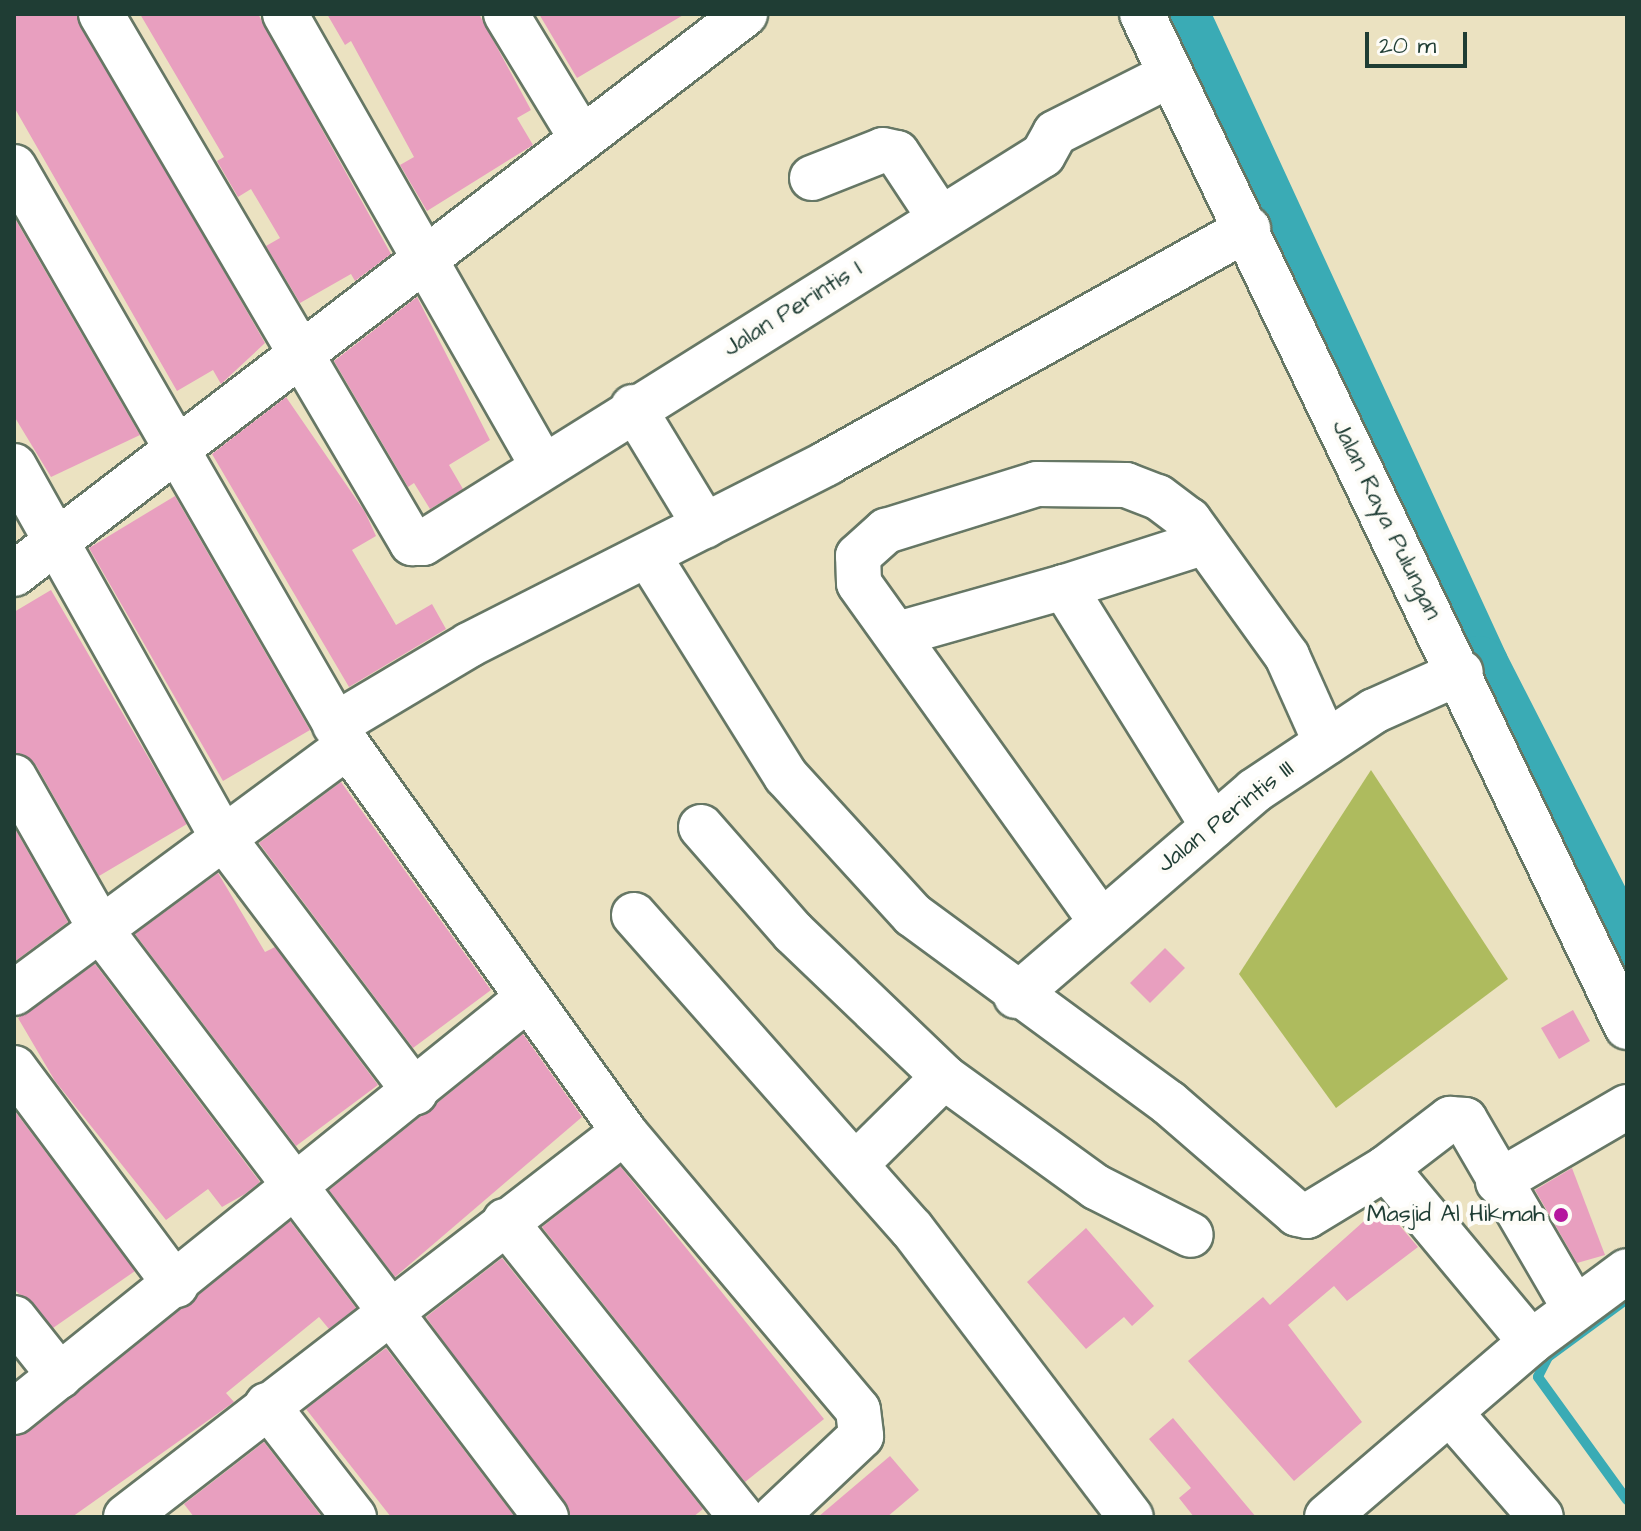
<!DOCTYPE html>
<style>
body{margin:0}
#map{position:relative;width:1641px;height:1531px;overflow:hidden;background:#ebe2c1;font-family:"Architects Daughter",sans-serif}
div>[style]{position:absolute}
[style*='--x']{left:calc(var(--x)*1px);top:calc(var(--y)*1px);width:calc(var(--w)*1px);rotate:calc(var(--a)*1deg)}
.green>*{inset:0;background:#aebb5e}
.stream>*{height:10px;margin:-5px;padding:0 5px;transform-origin:5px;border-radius:5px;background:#3aabb5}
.river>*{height:60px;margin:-30px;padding:0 30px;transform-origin:30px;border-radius:30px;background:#3aabb5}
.building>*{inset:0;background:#e89fbf}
.roads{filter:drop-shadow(2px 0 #667765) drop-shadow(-2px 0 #667765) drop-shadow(0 2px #667765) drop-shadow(0 -2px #667765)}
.minor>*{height:44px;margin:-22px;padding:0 22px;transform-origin:22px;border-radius:22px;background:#fff}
.dots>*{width:22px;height:22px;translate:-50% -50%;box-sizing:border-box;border:4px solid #fdfcf7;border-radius:50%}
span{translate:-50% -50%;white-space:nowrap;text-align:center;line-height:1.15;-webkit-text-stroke:8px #fdfcf7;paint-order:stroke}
.street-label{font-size:24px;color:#1f3d34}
.poi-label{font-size:24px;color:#1f3d34}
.right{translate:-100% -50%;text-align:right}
.frame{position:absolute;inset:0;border:16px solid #1f3d34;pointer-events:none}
.scale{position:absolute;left:1365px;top:32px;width:102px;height:36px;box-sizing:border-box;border:4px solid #1f3d34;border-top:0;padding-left:10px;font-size:24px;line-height:28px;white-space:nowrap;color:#1f3d34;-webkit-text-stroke:6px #fdfcf7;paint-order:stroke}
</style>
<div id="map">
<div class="green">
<i style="clip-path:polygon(1371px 770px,1508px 979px,1336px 1108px,1239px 974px)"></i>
</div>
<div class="stream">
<i style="--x:1627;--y:1299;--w:98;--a:143.7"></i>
<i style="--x:1548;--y:1357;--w:22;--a:117"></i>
<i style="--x:1538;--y:1377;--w:152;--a:54.1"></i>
</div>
<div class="river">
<i style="--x:1179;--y:14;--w:718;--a:65.29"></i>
<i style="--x:1479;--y:666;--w:326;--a:63"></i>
</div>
<div class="building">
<i style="clip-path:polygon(14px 14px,76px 14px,265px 343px,221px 384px,213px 370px,177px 391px,14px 107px)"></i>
<i style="clip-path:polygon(140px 14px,258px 14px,391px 254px,355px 281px,351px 274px,300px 303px,266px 246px,280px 238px,251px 189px,238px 197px,217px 161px,224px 157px)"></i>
<i style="clip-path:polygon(327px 14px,479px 14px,531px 110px,517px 118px,533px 145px,427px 211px,400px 165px,414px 157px,351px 41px,345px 45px)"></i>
<i style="clip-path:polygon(539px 14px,685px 14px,577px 78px)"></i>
<i style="clip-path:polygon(14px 217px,140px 435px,51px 477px,14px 416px)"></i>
<i style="clip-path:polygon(417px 297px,490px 440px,449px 465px,463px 489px,430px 509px,414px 483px,408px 487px,334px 361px)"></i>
<i style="clip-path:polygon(286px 397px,365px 512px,376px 536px,352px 550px,396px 625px,432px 604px,446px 629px,349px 687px,212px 454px)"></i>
<i style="clip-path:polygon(175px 496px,310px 730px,223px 781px,89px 548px)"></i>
<i style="clip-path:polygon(51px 590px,187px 824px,99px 876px,36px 765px,14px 752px,14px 612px)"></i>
<i style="clip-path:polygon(341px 782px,491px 990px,413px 1048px,259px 843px)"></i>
<i style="clip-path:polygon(14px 827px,68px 922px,14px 962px)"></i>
<i style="clip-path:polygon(218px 873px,265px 952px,275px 947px,378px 1085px,296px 1146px,135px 934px)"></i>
<i style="clip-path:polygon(1165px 948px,1185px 968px,1150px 1003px,1130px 983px)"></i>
<i style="clip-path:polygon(95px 964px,260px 1182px,245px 1194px,222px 1207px,208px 1189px,166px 1220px,55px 1081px,18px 1018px)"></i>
<i style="clip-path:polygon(1573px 1010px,1590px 1041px,1559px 1059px,1541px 1028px)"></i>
<i style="clip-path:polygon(523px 1034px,582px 1117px,395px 1277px,329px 1190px)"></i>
<i style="clip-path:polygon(14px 1110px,135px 1271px,53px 1328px,14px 1289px)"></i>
<i style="clip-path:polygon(620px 1166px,824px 1419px,745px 1482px,542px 1227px)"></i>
<i style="clip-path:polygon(1572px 1168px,1605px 1255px,1577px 1263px,1535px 1190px)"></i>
<i style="clip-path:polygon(1382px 1205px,1418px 1247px,1347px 1301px,1334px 1286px,1288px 1325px,1362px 1422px,1294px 1481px,1188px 1361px,1263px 1297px,1270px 1305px)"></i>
<i style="clip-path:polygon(290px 1221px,356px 1308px,329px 1329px,319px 1317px,226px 1393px,234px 1402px,72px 1517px,14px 1517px,14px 1436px,30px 1431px)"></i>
<i style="clip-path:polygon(1086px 1228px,1154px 1306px,1132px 1326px,1124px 1317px,1086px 1349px,1027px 1282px)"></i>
<i style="clip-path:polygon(502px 1258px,703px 1509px,693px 1517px,570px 1517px,426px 1317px)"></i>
<i style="clip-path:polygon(386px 1348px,515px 1517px,391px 1517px,306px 1409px)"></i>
<i style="clip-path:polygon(1173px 1418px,1256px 1517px,1194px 1517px,1179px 1498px,1191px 1488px,1149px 1439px)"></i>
<i style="clip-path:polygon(264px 1442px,322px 1517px,194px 1517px,184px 1504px)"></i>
<i style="clip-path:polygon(890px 1456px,919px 1490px,887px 1517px,818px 1517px)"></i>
</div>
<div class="roads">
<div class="minor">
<i style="--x:101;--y:14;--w:614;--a:59.55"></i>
<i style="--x:412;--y:543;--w:11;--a:0"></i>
<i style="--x:423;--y:543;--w:731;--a:-32.04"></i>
<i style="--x:1043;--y:155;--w:25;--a:-61"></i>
<i style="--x:1055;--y:133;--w:129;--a:-26.8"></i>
<i style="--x:285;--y:14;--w:517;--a:60.31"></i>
<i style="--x:506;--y:14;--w:146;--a:58.7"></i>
<i style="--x:1142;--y:14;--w:1123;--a:64.42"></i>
<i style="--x:14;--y:167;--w:668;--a:60.02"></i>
<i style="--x:812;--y:178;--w:76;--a:-21.5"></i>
<i style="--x:883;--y:150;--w:14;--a:12"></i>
<i style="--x:897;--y:153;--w:78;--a:56.5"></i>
<i style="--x:633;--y:407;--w:139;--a:58.8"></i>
<i style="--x:14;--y:466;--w:424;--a:60.7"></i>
<i style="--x:222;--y:836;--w:321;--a:53"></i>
<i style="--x:1202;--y:543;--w:145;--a:162.3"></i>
<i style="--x:1064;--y:587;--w:282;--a:58.1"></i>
<i style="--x:649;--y:557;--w:258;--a:58"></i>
<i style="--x:786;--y:776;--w:188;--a:47.6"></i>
<i style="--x:913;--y:915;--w:318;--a:36.3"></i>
<i style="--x:1169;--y:1103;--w:169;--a:40.9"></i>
<i style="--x:1297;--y:1214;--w:10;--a:11"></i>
<i style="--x:1307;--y:1216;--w:92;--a:-31.3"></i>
<i style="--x:1386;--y:1168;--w:226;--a:50.2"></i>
<i style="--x:14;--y:574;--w:921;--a:-37.45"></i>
<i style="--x:898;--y:634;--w:173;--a:-15.8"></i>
<i style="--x:335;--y:725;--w:156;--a:-30.8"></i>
<i style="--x:469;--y:645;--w:402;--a:-26.9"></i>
<i style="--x:827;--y:463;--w:482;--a:-29.1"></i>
<i style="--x:14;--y:777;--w:180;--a:60.3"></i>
<i style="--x:103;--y:933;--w:733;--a:52.82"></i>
<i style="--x:701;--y:827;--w:140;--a:48.8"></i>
<i style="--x:793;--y:932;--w:209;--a:43.8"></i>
<i style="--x:944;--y:1077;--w:188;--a:35.9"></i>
<i style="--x:1096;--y:1187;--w:106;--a:26.8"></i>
<i style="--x:634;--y:915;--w:419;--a:48.5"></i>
<i style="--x:912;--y:1229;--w:362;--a:52.8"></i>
<i style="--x:1100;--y:920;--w:414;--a:-125.6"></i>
<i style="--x:859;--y:583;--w:27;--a:-92"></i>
<i style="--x:858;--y:556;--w:38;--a:-42"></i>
<i style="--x:886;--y:531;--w:158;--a:-17.3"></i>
<i style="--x:1037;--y:484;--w:89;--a:0.6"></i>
<i style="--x:1126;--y:485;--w:34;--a:21"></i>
<i style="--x:1158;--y:497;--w:39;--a:37"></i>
<i style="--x:1189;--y:520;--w:168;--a:54.2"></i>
<i style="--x:1287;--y:656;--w:95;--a:65.9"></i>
<i style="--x:14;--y:993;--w:415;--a:-36.5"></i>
<i style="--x:348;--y:746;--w:475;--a:54.4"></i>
<i style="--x:624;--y:1132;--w:363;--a:49.9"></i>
<i style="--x:858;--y:1410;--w:26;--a:83"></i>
<i style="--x:861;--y:1436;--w:118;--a:136.7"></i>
<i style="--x:1016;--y:996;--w:314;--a:-40.7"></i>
<i style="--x:1254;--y:791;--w:144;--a:-33.7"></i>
<i style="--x:1374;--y:711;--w:95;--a:-24.1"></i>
<i style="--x:14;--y:1068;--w:271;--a:53.3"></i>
<i style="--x:857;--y:1163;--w:122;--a:-44.7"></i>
<i style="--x:1386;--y:1168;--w:81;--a:-37.4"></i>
<i style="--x:1450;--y:1119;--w:15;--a:4"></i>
<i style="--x:1465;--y:1120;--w:216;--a:59.8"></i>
<i style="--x:1498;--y:1182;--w:149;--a:-30.2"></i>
<i style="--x:505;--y:1221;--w:379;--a:51.4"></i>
<i style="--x:14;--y:1318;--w:74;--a:51.6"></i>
<i style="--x:267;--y:1405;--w:142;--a:52.2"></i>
<i style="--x:14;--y:1412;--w:660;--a:-38.85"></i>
<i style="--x:1452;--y:1415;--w:135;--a:48.9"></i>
<i style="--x:126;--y:1517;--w:629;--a:-37.71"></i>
<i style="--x:1327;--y:1517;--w:269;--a:-40.6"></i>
<i style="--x:1531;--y:1342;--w:119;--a:-36.5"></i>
</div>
</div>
<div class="dots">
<i style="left:1561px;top:1215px;background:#b5179e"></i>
</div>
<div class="street-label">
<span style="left:793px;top:309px;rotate:-32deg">Jalan Perintis I</span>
<span style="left:1386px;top:520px;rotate:64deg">Jalan Raya Pulungan</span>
<span style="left:1226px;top:817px;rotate:-38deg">Jalan Perintis III</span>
</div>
<div class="poi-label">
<span class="right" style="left:1545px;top:1215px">Masjid Al Hikmah</span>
</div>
<div class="frame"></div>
<div class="scale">20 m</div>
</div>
